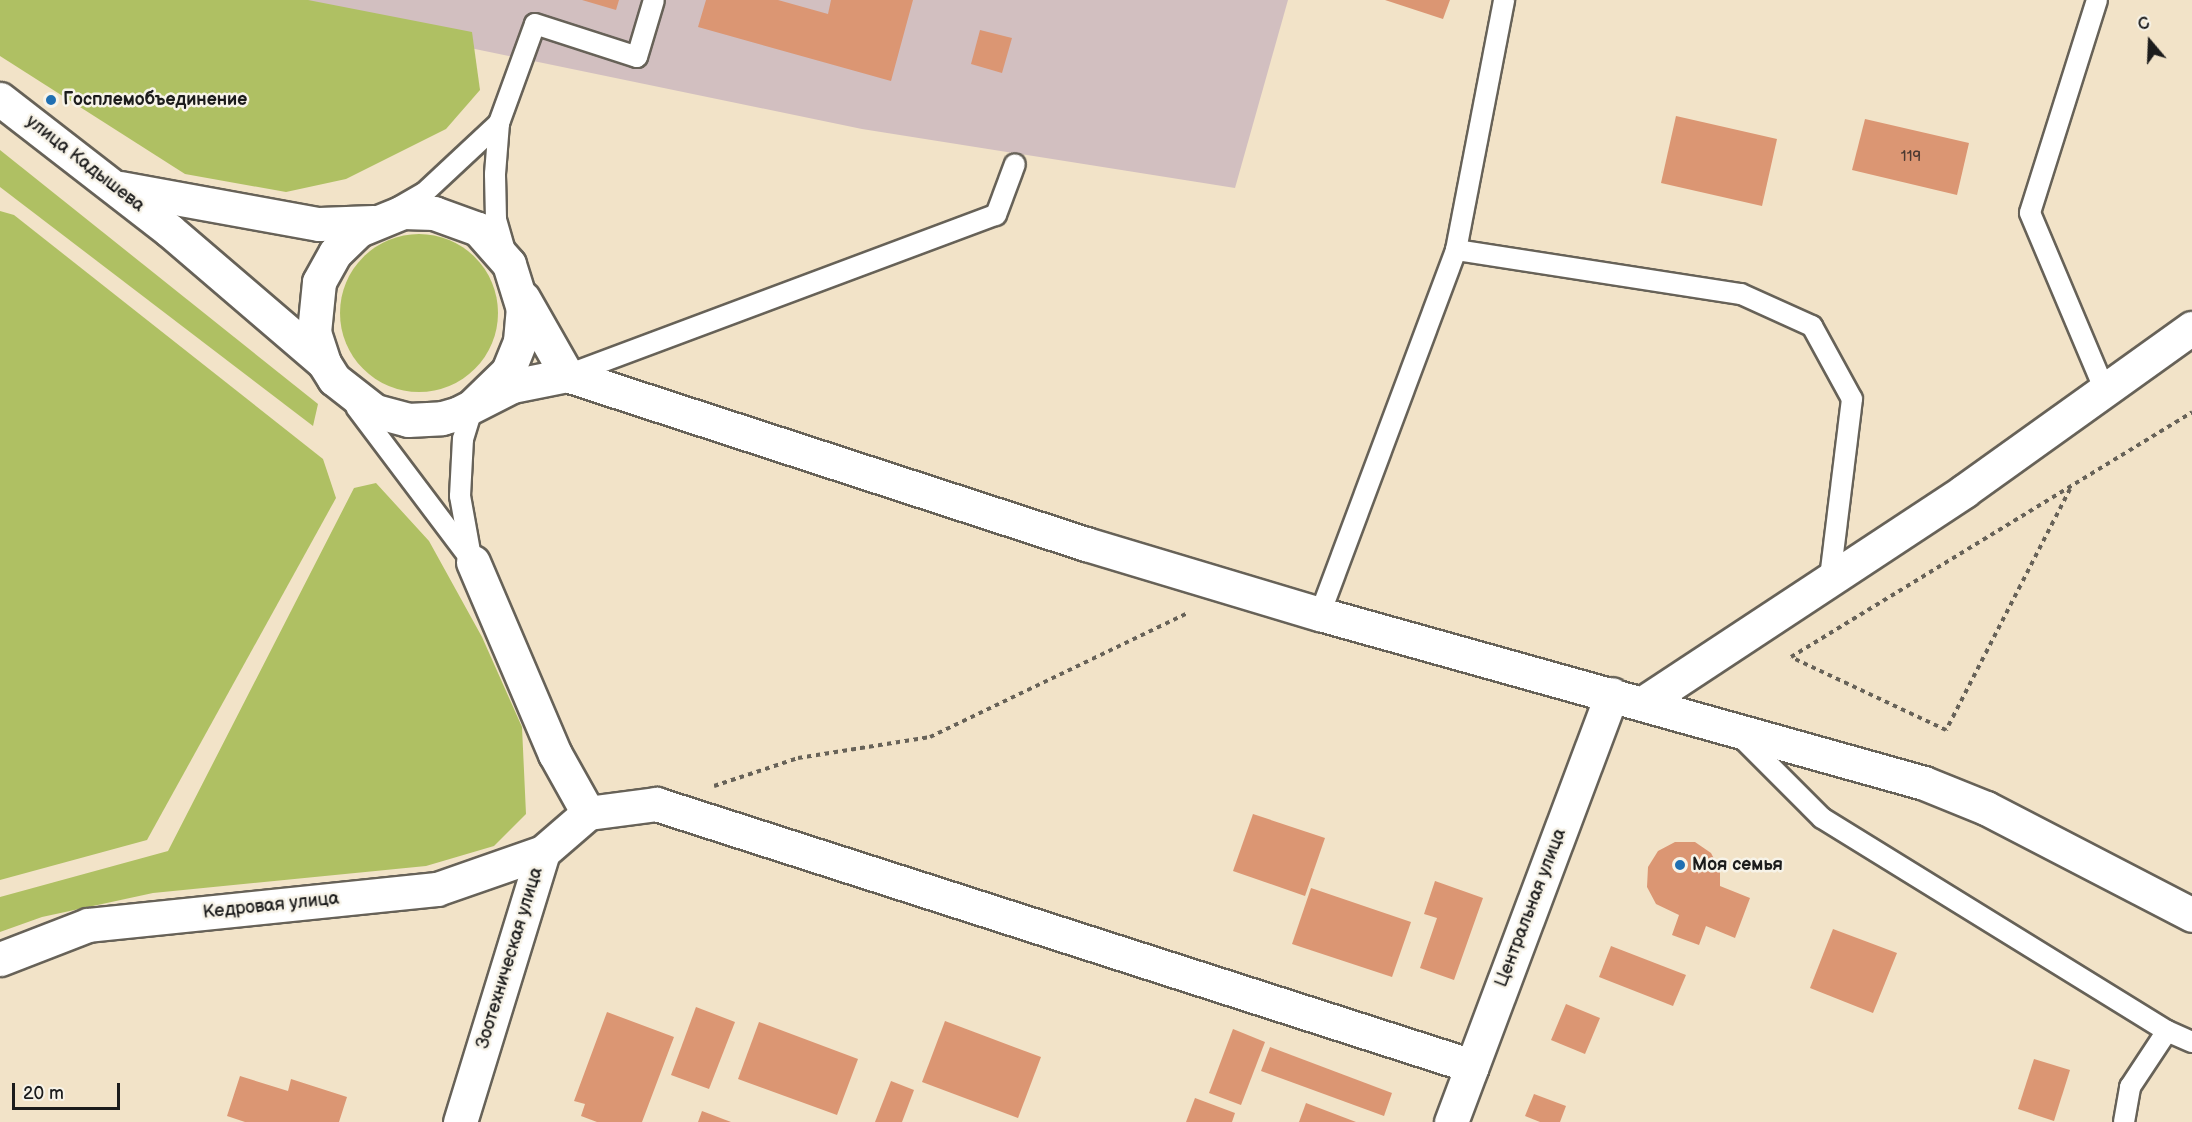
<!DOCTYPE html>
<meta charset="utf-8">
<style>
body{margin:0}
#map{position:relative;width:2192px;height:1122px;overflow:hidden;background:#f2e3c8;font-family:"Balsamiq Sans",sans-serif}
div>[style]{position:absolute}
[style*='--x']{left:calc(var(--x)*1px);top:calc(var(--y)*1px);width:calc(var(--w)*1px);rotate:calc(var(--a)*1deg)}
.industrial>*{inset:0;background:#d2bfc0}
.green>*{inset:0;background:#afc063}
.round{border-radius:50%}
.building>*{inset:0;background:#db9673}
.path>*{height:4px;margin-top:-2px;transform-origin:0;background:repeating-linear-gradient(90deg,#676258 0 4.5px,transparent 0 9px)}
.roads{filter:drop-shadow(2px 0 #676258) drop-shadow(-2px 0 #676258) drop-shadow(0 2px #676258) drop-shadow(0 -2px #676258)}
.lane>*{height:20px;margin:-10px;padding:0 10px;transform-origin:10px;border-radius:10px;background:#fff}
.street>*{height:33px;margin:-16.5px;padding:0 16.5px;transform-origin:16.5px;border-radius:16.5px;background:#fff}
.secondary>*{height:33px;margin:-16.5px;padding:0 16.5px;transform-origin:16.5px;border-radius:16.5px;background:#fff}
.dots>*{width:16px;height:16px;translate:-50% -50%;box-sizing:border-box;border:3px solid #f7f3e8;border-radius:50%}
span{translate:-50% -50%;white-space:nowrap;text-align:center;line-height:1.15;-webkit-text-stroke:5px #f7f3e8;paint-order:stroke}
.number-label{font-size:15px;color:#4c3a32}
.number-label span{-webkit-text-stroke-width:0}
.poi-label{font-size:18px;color:#1c1c1c;font-weight:700}
.left{translate:0 -50%;text-align:left}
.street-label{font-size:18px;color:#1c1c1c}
.north{position:absolute;left:2120px;top:12px;width:60px;height:60px;-webkit-text-stroke:4px #f7f3e8;paint-order:stroke;rotate:341deg;font-size:16px;font-weight:700;line-height:24px;text-align:center;color:#1c1c1c}
.north::after{content:'';display:block;margin:auto;width:21px;height:27px;background:#1c1c1c;clip-path:polygon(50% 0,100% 100%,50% 72%,0 100%)}
.scale{position:absolute;left:12px;top:1083px;width:108px;height:27px;box-sizing:border-box;border:3px solid #1c1c1c;border-top:0;padding-left:8px;font-size:18px;line-height:21px;white-space:nowrap;color:#1c1c1c;-webkit-text-stroke:4px #f7f3e8;paint-order:stroke}
</style>
<div id="map">
<div class="industrial">
<i style="clip-path:polygon(281px 0,1288px 0,1235px 188px,862px 129px,446px 43px)"></i>
</div>
<div class="green">
<i style="clip-path:polygon(0 0,308px 0,472px 32px,480px 90px,446px 129px,346px 179px,286px 192px,185px 174px,0 56px)"></i>
<i style="clip-path:polygon(0 150px,318px 404px,313px 426px,0 187px)"></i>
<i style="clip-path:polygon(0 211px,14px 215px,323px 459px,336px 498px,147px 840px,0 880px)"></i>
<i class="round" style="left:340px;top:234px;width:158px;height:158px"></i>
<i style="clip-path:polygon(376px 483px,429px 541px,482px 637px,522px 727px,526px 814px,494px 846px,426px 866px,153px 893px,42px 917px,0 932px,0 897px,168px 851px,354px 488px)"></i>
</div>
<div class="building">
<i style="clip-path:polygon(582px 0,619px 0,616px 10px)"></i>
<i style="clip-path:polygon(706px 0,778px 0,828px 14px,831px 0,913px 0,891px 81px,698px 27px)"></i>
<i style="clip-path:polygon(1385px 0,1450px 0,1443px 19px)"></i>
<i style="clip-path:polygon(980px 30px,1012px 38px,1002px 73px,971px 64px)"></i>
<i style="clip-path:polygon(1676px 116px,1777px 139px,1762px 206px,1661px 183px)"></i>
<i style="clip-path:polygon(1865px 119px,1969px 143px,1957px 195px,1852px 170px)"></i>
<i style="clip-path:polygon(1253px 814px,1325px 838px,1305px 896px,1233px 871px)"></i>
<i style="clip-path:polygon(1675px 842px,1695px 842px,1711px 853px,1720px 870px,1720px 886px,1750px 898px,1735px 938px,1706px 926px,1699px 945px,1672px 935px,1679px 915px,1656px 904px,1647px 887px,1648px 867px,1658px 851px)"></i>
<i style="clip-path:polygon(1435px 881px,1483px 898px,1454px 980px,1420px 968px,1437px 918px,1424px 914px)"></i>
<i style="clip-path:polygon(1311px 888px,1411px 922px,1392px 977px,1292px 944px)"></i>
<i style="clip-path:polygon(1833px 929px,1897px 953px,1873px 1013px,1810px 988px)"></i>
<i style="clip-path:polygon(1611px 946px,1686px 975px,1673px 1006px,1599px 977px)"></i>
<i style="clip-path:polygon(1566px 1004px,1600px 1018px,1585px 1054px,1551px 1040px)"></i>
<i style="clip-path:polygon(696px 1007px,735px 1022px,709px 1089px,671px 1075px)"></i>
<i style="clip-path:polygon(607px 1012px,674px 1037px,642px 1122px,597px 1122px,581px 1116px,585px 1104px,574px 1101px)"></i>
<i style="clip-path:polygon(945px 1021px,1041px 1057px,1018px 1118px,922px 1082px)"></i>
<i style="clip-path:polygon(759px 1022px,858px 1059px,837px 1115px,738px 1079px)"></i>
<i style="clip-path:polygon(1233px 1029px,1265px 1042px,1241px 1105px,1209px 1093px)"></i>
<i style="clip-path:polygon(1270px 1047px,1392px 1093px,1384px 1116px,1261px 1071px)"></i>
<i style="clip-path:polygon(2034px 1059px,2070px 1070px,2054px 1121px,2018px 1109px)"></i>
<i style="clip-path:polygon(240px 1076px,288px 1091px,291px 1079px,347px 1097px,339px 1122px,245px 1122px,227px 1116px)"></i>
<i style="clip-path:polygon(891px 1081px,914px 1090px,902px 1122px,875px 1122px)"></i>
<i style="clip-path:polygon(1534px 1094px,1566px 1106px,1560px 1122px,1540px 1122px,1525px 1116px)"></i>
<i style="clip-path:polygon(1195px 1098px,1235px 1113px,1232px 1122px,1186px 1122px)"></i>
<i style="clip-path:polygon(1306px 1103px,1356px 1122px,1299px 1122px)"></i>
<i style="clip-path:polygon(702px 1111px,731px 1122px,698px 1122px)"></i>
</div>
<div class="path">
<i style="--x:2070;--y:489;--w:271;--a:117.2"></i>
<i style="--x:1946;--y:730;--w:171;--a:-154.8"></i>
<i style="--x:1791;--y:657;--w:470;--a:-31.4"></i>
<i style="--x:714;--y:786;--w:89;--a:-18.4"></i>
<i style="--x:798;--y:758;--w:134;--a:-9"></i>
<i style="--x:930;--y:737;--w:286;--a:-25.7"></i>
</div>
<div class="roads">
<div class="lane">
<i style="--x:2097;--y:0;--w:223;--a:107.5"></i>
<i style="--x:2030;--y:213;--w:190;--a:67.1"></i>
<i style="--x:396;--y:209;--w:32;--a:-30"></i>
<i style="--x:424;--y:193;--w:103;--a:-43"></i>
<i style="--x:1456;--y:250;--w:288;--a:8.8"></i>
<i style="--x:1741;--y:294;--w:78;--a:24.3"></i>
<i style="--x:1812;--y:326;--w:83;--a:61.3"></i>
<i style="--x:1852;--y:399;--w:179;--a:97"></i>
<i style="--x:505;--y:251;--w:33;--a:-106"></i>
<i style="--x:496;--y:219;--w:45;--a:-91.3"></i>
<i style="--x:495;--y:174;--w:51;--a:-85.5"></i>
<i style="--x:499;--y:123;--w:105;--a:-70"></i>
<i style="--x:535;--y:24;--w:107;--a:17.9"></i>
<i style="--x:637;--y:57;--w:59;--a:-73.4"></i>
<i style="--x:567;--y:375;--w:458;--a:-20.5"></i>
<i style="--x:996;--y:215;--w:54;--a:-69.6"></i>
<i style="--x:356;--y:407;--w:194;--a:53"></i>
<i style="--x:471;--y:557;--w:62;--a:-100.2"></i>
<i style="--x:460;--y:496;--w:57;--a:-87"></i>
<i style="--x:463;--y:439;--w:37;--a:-73"></i>
<i style="--x:1320;--y:614;--w:389;--a:-69.5"></i>
<i style="--x:1456;--y:250;--w:255;--a:-79.1"></i>
<i style="--x:1740;--y:736;--w:116;--a:45"></i>
<i style="--x:1822;--y:818;--w:405;--a:31.7"></i>
<i style="--x:2167;--y:1031;--w:27;--a:24"></i>
<i style="--x:2124;--y:1122;--w:36;--a:-80"></i>
<i style="--x:2130;--y:1087;--w:67;--a:-56.5"></i>
</div>
<div class="street">
<i style="--x:473;--y:562;--w:209;--a:66.9"></i>
<i style="--x:555;--y:754;--w:68;--a:60.8"></i>
<i style="--x:588;--y:813;--w:69;--a:-7.5"></i>
<i style="--x:656;--y:804;--w:857;--a:17.8"></i>
<i style="--x:1643;--y:703;--w:385;--a:-33.4"></i>
<i style="--x:1964;--y:491;--w:280;--a:-35.6"></i>
<i style="--x:0;--y:959;--w:94;--a:-21.1"></i>
<i style="--x:88;--y:925;--w:351;--a:-5.9"></i>
<i style="--x:437;--y:889;--w:112;--a:-19.2"></i>
<i style="--x:460;--y:1122;--w:282;--a:-72.9"></i>
<i style="--x:543;--y:852;--w:60;--a:-40.9"></i>
</div>
<div class="secondary">
<i style="--x:0;--y:99;--w:214;--a:37.8"></i>
<i style="--x:169;--y:230;--w:204;--a:40.6"></i>
<i style="--x:120;--y:188;--w:202;--a:10.3"></i>
<i style="--x:319;--y:224;--w:54;--a:-2.1"></i>
<i style="--x:523;--y:298;--w:89;--a:60.3"></i>
<i style="--x:474;--y:404;--w:47;--a:-44.1"></i>
<i style="--x:508;--y:371;--w:32;--a:-68"></i>
<i style="--x:520;--y:341;--w:32;--a:-85"></i>
<i style="--x:523;--y:309;--w:47;--a:-107.3"></i>
<i style="--x:509;--y:264;--w:47;--a:-131.5"></i>
<i style="--x:478;--y:229;--w:47;--a:-160"></i>
<i style="--x:434;--y:213;--w:31;--a:-178"></i>
<i style="--x:403;--y:212;--w:48;--a:157.8"></i>
<i style="--x:359;--y:230;--w:33;--a:136"></i>
<i style="--x:335;--y:253;--w:33;--a:119"></i>
<i style="--x:319;--y:282;--w:50;--a:95.7"></i>
<i style="--x:314;--y:332;--w:33;--a:72"></i>
<i style="--x:324;--y:363;--w:19;--a:58"></i>
<i style="--x:334;--y:379;--w:52;--a:38"></i>
<i style="--x:375;--y:411;--w:34;--a:15"></i>
<i style="--x:408;--y:420;--w:34;--a:-3"></i>
<i style="--x:442;--y:418;--w:18;--a:-16"></i>
<i style="--x:459;--y:413;--w:59;--a:-27"></i>
<i style="--x:512;--y:386;--w:56;--a:-11.3"></i>
<i style="--x:567;--y:375;--w:546;--a:18.04"></i>
<i style="--x:1086;--y:544;--w:244;--a:16.7"></i>
<i style="--x:1320;--y:614;--w:627;--a:15.63"></i>
<i style="--x:1924;--y:783;--w:67;--a:22"></i>
<i style="--x:1986;--y:808;--w:232;--a:27.4"></i>
<i style="--x:1451;--y:1122;--w:457;--a:-69.4"></i>
</div>
</div>
<div class="dots">
<i style="left:51px;top:100px;background:#1f6fb2"></i>
<i style="left:1680px;top:865px;background:#1f6fb2"></i>
</div>
<div class="number-label">
<span style="left:1911px;top:157px">119</span>
</div>
<div class="poi-label">
<span class="left" style="left:63px;top:100px">Госплемобъединение</span>
<span class="left" style="left:1692px;top:865px">Моя семья</span>
</div>
<div class="street-label">
<span style="left:85px;top:164px;rotate:38deg">улица Кадышева</span>
<span style="left:271px;top:906px;rotate:-6deg">Кедровая улица</span>
<span style="left:1531px;top:908px;rotate:-69deg">Центральная улица</span>
<span style="left:510px;top:958px;rotate:-73deg">Зоотехническая улица</span>
</div>
<div class="north">С</div>
<div class="scale">20 m</div>
</div>
